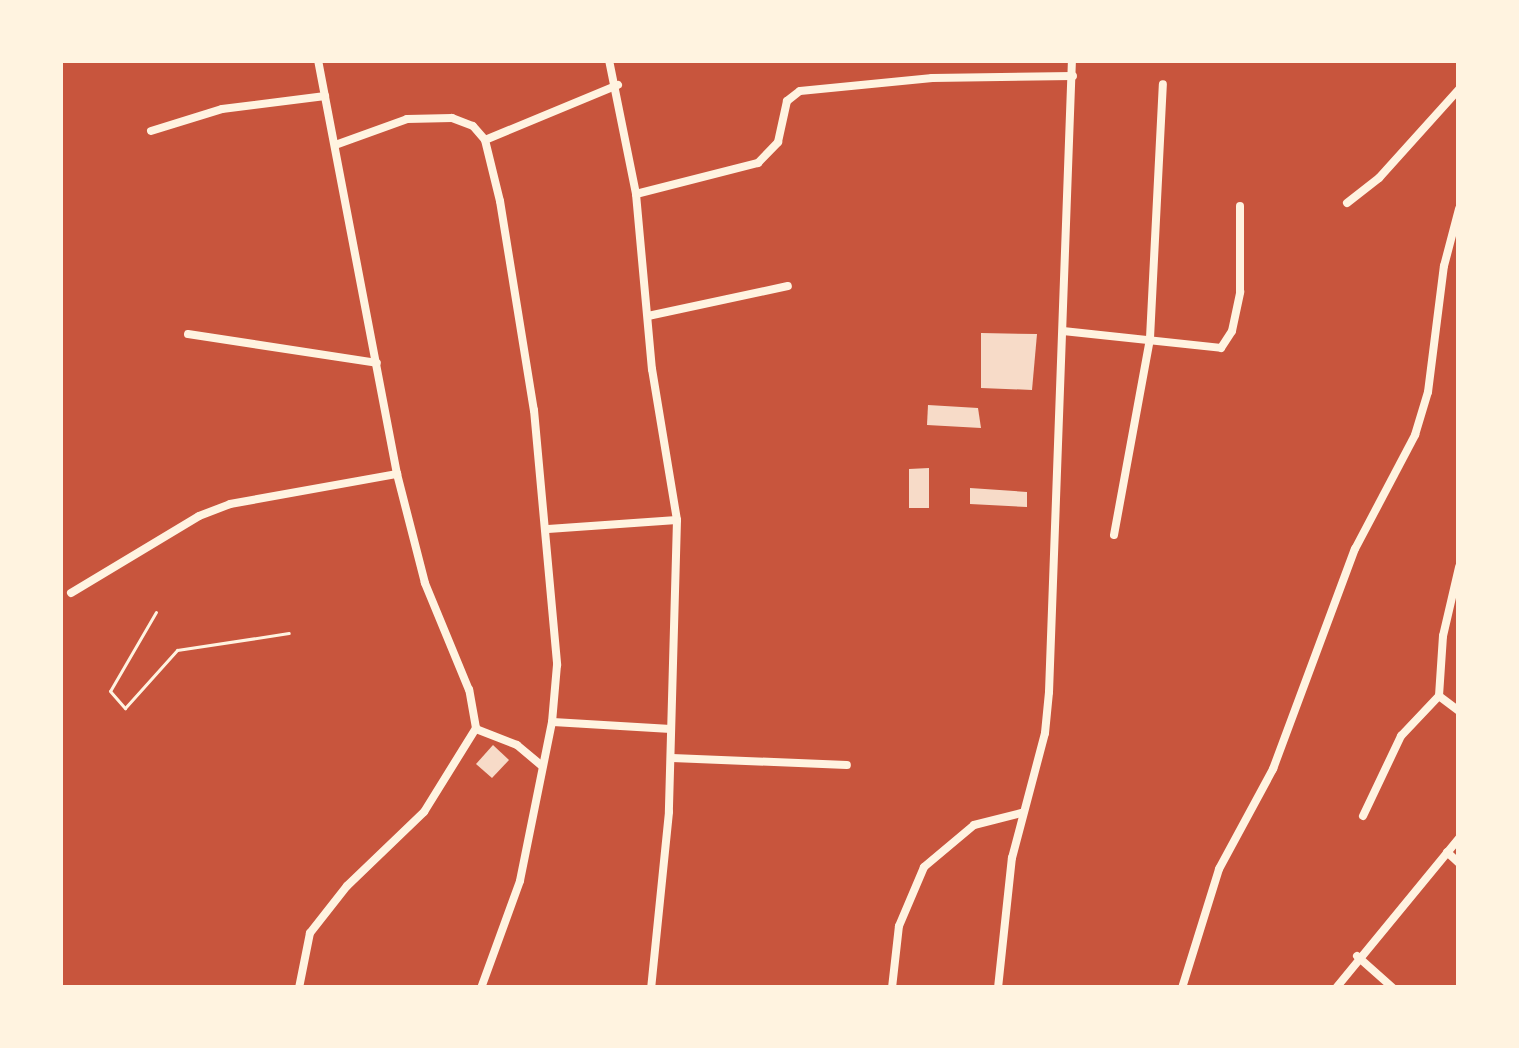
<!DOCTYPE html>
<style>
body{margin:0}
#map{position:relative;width:1519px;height:1048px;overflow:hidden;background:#c8553d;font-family:Inter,sans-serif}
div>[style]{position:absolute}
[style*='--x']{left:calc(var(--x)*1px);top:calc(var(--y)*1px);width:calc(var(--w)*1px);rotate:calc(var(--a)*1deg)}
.building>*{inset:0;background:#f7dbc8}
.path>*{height:3px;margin:-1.5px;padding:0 1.5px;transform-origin:1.5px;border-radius:1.5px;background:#fff3e0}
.minor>*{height:8px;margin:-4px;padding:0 4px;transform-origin:4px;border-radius:4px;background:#fff3e0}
span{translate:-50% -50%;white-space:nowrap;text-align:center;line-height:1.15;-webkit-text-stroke:9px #fff3e0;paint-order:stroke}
.frame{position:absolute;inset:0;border:63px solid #fff3e0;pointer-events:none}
</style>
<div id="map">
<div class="building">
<i style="clip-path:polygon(981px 333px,1037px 334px,1032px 390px,981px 388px)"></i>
<i style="clip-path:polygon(928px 405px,978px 408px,981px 428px,927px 425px)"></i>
<i style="clip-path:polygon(929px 468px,929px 508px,909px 508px,909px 469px)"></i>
<i style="clip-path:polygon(970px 488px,1027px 492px,1027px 507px,970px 504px)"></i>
<i style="clip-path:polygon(493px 745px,509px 760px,492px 778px,476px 764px)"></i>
</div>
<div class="path">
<i style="--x:156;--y:612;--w:91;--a:120.2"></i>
<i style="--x:110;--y:691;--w:23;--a:49"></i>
<i style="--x:125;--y:708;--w:78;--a:-48.1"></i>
<i style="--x:177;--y:650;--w:113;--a:-8.6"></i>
</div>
<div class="minor">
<i style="--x:609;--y:60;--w:137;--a:78.6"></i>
<i style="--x:636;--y:194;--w:176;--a:84.8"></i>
<i style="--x:652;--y:369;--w:153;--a:80.6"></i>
<i style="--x:677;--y:520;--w:292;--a:91.6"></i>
<i style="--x:669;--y:812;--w:177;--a:95.8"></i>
<i style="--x:151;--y:131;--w:74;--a:-17.2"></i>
<i style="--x:222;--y:109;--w:104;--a:-7.2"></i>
<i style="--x:485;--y:140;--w:144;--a:-22.5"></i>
<i style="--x:338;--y:144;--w:73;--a:-19.9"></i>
<i style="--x:407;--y:119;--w:45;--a:-1.3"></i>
<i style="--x:452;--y:118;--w:22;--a:21"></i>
<i style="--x:473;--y:126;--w:18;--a:49"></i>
<i style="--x:485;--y:140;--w:63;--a:76.2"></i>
<i style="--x:500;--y:201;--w:212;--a:80.8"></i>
<i style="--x:534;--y:410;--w:256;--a:84.8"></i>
<i style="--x:557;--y:665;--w:57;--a:95"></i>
<i style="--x:552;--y:722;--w:162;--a:101.4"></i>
<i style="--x:520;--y:881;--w:114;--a:110"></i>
<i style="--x:636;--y:194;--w:126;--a:-14.3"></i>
<i style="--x:758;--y:163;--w:29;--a:-46"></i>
<i style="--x:778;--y:142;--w:42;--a:-77.6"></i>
<i style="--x:787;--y:101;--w:16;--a:-38"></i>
<i style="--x:800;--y:91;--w:133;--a:-5.6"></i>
<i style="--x:932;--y:78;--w:141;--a:-0.8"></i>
<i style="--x:1347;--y:203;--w:41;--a:-38"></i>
<i style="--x:1379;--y:178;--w:120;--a:-48"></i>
<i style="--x:648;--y:316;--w:143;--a:-12.1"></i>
<i style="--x:1063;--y:331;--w:159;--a:6.1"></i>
<i style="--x:1221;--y:348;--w:20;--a:-57"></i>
<i style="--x:1232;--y:331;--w:40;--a:-78"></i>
<i style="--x:1240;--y:292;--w:86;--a:-90"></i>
<i style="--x:188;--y:334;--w:191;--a:8.7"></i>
<i style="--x:548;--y:529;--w:129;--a:-4"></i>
<i style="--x:1114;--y:535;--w:200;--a:-79.6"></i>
<i style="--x:1150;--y:338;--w:254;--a:-87.1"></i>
<i style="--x:71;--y:593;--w:149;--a:-31"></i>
<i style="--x:199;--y:516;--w:33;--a:-21"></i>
<i style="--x:230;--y:504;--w:170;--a:-10.2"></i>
<i style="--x:1439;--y:696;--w:25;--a:37"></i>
<i style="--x:553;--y:722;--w:118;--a:3.4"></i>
<i style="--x:476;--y:729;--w:44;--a:21.3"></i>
<i style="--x:517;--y:745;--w:31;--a:40"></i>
<i style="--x:672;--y:758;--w:175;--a:2.3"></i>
<i style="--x:1363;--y:816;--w:89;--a:-64.6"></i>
<i style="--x:1401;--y:736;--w:55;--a:-46.5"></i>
<i style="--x:1439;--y:696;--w:60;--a:-86.2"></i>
<i style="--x:1443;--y:636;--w:71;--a:-76.9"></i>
<i style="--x:1447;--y:852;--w:16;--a:43"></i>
<i style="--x:1357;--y:956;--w:48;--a:41.6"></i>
<i style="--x:299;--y:988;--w:56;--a:-78.7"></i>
<i style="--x:310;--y:933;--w:60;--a:-51.8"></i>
<i style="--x:347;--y:886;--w:107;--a:-43.9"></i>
<i style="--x:424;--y:812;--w:99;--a:-58.2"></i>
<i style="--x:476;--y:728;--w:39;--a:-100"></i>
<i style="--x:469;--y:690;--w:116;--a:-112.4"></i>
<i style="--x:425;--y:583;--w:113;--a:-104.4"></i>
<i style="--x:397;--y:474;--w:421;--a:-100.8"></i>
<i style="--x:892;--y:988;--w:62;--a:-83.6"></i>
<i style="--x:899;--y:926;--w:64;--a:-67"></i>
<i style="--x:924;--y:867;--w:65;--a:-40"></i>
<i style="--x:974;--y:825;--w:49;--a:-14.3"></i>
<i style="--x:998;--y:988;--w:131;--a:-83.9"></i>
<i style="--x:1012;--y:858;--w:129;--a:-75.2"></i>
<i style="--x:1045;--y:733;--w:41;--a:-84.4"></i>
<i style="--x:1049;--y:692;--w:632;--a:-87.92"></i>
<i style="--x:1182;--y:988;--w:125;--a:-72.7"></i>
<i style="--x:1219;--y:869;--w:114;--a:-61.6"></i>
<i style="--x:1273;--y:769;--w:235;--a:-69.6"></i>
<i style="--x:1355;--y:549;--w:129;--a:-62.2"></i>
<i style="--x:1415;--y:435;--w:45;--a:-73.2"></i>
<i style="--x:1428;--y:392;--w:127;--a:-82.8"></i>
<i style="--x:1444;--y:266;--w:59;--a:-75.3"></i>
<i style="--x:1336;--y:988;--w:194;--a:-50.6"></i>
</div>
<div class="frame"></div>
</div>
